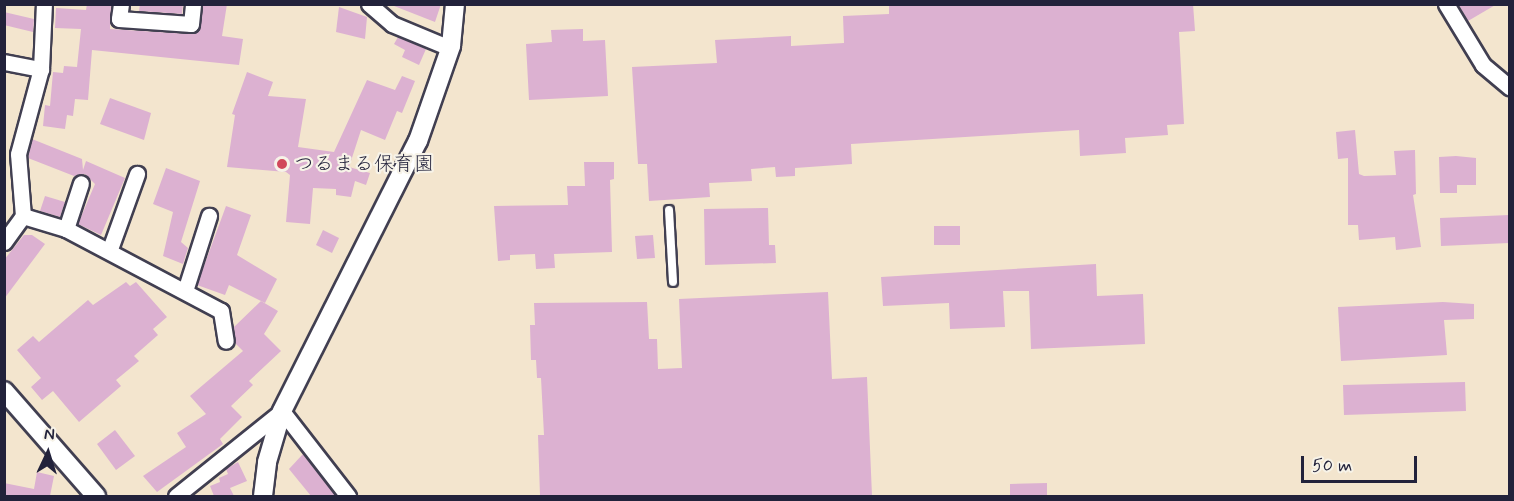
<!DOCTYPE html>
<meta charset="utf-8">
<style>
body{margin:0}
#map{position:relative;width:1514px;height:501px;overflow:hidden;background:#f3e5ce;font-family:Mynerve,"Klee One",sans-serif}
div>[style]{position:absolute}
[style*='--x']{left:calc(var(--x)*1px);top:calc(var(--y)*1px);width:calc(var(--w)*1px);rotate:calc(var(--a)*1deg)}
.building>*{inset:0;background:#dcb1d1}
.roads{filter:drop-shadow(2px 0 #413f51) drop-shadow(-2px 0 #413f51) drop-shadow(0 2px #413f51) drop-shadow(0 -2px #413f51)}
.service>*{height:8px;margin:-4px;padding:0 4px;transform-origin:4px;border-radius:4px;background:#fff}
.minor>*{height:15px;margin:-7.5px;padding:0 7.5px;transform-origin:7.5px;border-radius:7.5px;background:#fff}
.tertiary>*{height:18px;margin:-9px;padding:0 9px;transform-origin:9px;border-radius:9px;background:#fff}
.dots>*{width:16px;height:16px;translate:-50% -50%;box-sizing:border-box;border:3px solid #f7f3e8;border-radius:50%}
span{translate:-50% -50%;white-space:nowrap;text-align:center;line-height:1.15;-webkit-text-stroke:4.5px #f7f3e8;paint-order:stroke}
.poi-label{font-size:20px;color:#22223b}
.left{translate:0 -50%;text-align:left}
.frame{position:absolute;inset:0;border:6px solid #22223b;pointer-events:none}
.north{position:absolute;left:18px;top:423px;width:60px;height:60px;-webkit-text-stroke:4px #f7f3e8;paint-order:stroke;rotate:4deg;font-size:16px;font-weight:700;line-height:24px;text-align:center;color:#22223b}
.north::after{content:'';display:block;margin:auto;width:21px;height:27px;background:#22223b;clip-path:polygon(50% 0,100% 100%,50% 72%,0 100%)}
.scale{position:absolute;left:1301px;top:456px;width:116px;height:27px;box-sizing:border-box;border:3px solid #22223b;border-top:0;padding-left:8px;font-size:18px;line-height:21px;white-space:nowrap;color:#22223b;-webkit-text-stroke:4px #f7f3e8;paint-order:stroke}
</style>
<div id="map">
<div class="building">
<i style="clip-path:polygon(87px 4px,111px 4px,110px 29px,190px 34px,199px 29px,203px 4px,227px 4px,222px 36px,243px 39px,239px 65px,92px 50px,88px 100px,75px 99px,73px 116px,67px 115px,65px 129px,43px 126px,45px 105px,50px 106px,53px 72px,63px 73px,64px 66px,77px 67px,81px 29px,55px 28px,56px 8px,86px 10px)"></i>
<i style="clip-path:polygon(140px 4px,183px 4px,182px 14px,139px 11px)"></i>
<i style="clip-path:polygon(389px 4px,441px 4px,435px 22px)"></i>
<i style="clip-path:polygon(889px 4px,1193px 4px,1195px 31px,1179px 32px,1184px 124px,1167px 125px,1168px 135px,1125px 138px,1126px 153px,1080px 156px,1079px 130px,851px 144px,852px 164px,795px 168px,795px 176px,776px 177px,775px 167px,751px 169px,752px 181px,709px 183px,710px 197px,649px 201px,647px 164px,638px 164px,632px 67px,717px 63px,715px 40px,791px 36px,791px 46px,844px 43px,843px 16px,889px 14px)"></i>
<i style="clip-path:polygon(1458px 4px,1497px 4px,1468px 21px)"></i>
<i style="clip-path:polygon(339px 7px,367px 17px,365px 39px,336px 32px)"></i>
<i style="clip-path:polygon(4px 12px,34px 19px,33px 32px,4px 25px)"></i>
<i style="clip-path:polygon(583px 29px,583px 41px,605px 40px,608px 96px,529px 100px,526px 44px,552px 42px,551px 30px)"></i>
<i style="clip-path:polygon(398px 37px,426px 49px,419px 65px,402px 57px,405px 50px,394px 44px)"></i>
<i style="clip-path:polygon(247px 72px,273px 82px,268px 96px,306px 99px,298px 147px,334px 152px,367px 80px,395px 90px,402px 76px,415px 81px,402px 113px,397px 111px,385px 140px,361px 130px,349px 167px,370px 173px,366px 185px,355px 181px,351px 197px,336px 195px,336px 189px,313px 188px,310px 224px,286px 222px,290px 175px,286px 172px,227px 167px,235px 115px,232px 114px)"></i>
<i style="clip-path:polygon(110px 98px,151px 113px,144px 140px,100px 124px)"></i>
<i style="clip-path:polygon(1355px 130px,1359px 174px,1364px 176px,1396px 175px,1394px 151px,1415px 150px,1416px 194px,1413px 195px,1421px 247px,1396px 250px,1395px 237px,1359px 240px,1358px 225px,1348px 225px,1348px 158px,1338px 159px,1336px 132px)"></i>
<i style="clip-path:polygon(32px 139px,82px 159px,83px 170px,86px 161px,125px 178px,101px 235px,78px 224px,95px 184px,85px 174px,74px 176px,28px 158px)"></i>
<i style="clip-path:polygon(1456px 156px,1476px 158px,1476px 185px,1457px 185px,1457px 193px,1440px 193px,1439px 157px)"></i>
<i style="clip-path:polygon(584px 162px,614px 162px,614px 179px,610px 180px,612px 252px,554px 254px,555px 268px,536px 269px,535px 254px,510px 255px,510px 260px,498px 261px,494px 206px,568px 205px,567px 186px,585px 186px)"></i>
<i style="clip-path:polygon(166px 168px,200px 181px,181px 242px,188px 248px,183px 264px,163px 256px,173px 212px,153px 204px)"></i>
<i style="clip-path:polygon(45px 196px,65px 202px,60px 217px,40px 211px)"></i>
<i style="clip-path:polygon(226px 206px,251px 215px,237px 255px,277px 279px,265px 303px,229px 285px,225px 295px,197px 285px)"></i>
<i style="clip-path:polygon(768px 208px,769px 245px,775px 245px,776px 263px,705px 265px,704px 209px)"></i>
<i style="clip-path:polygon(1509px 215px,1509px 243px,1441px 246px,1440px 218px)"></i>
<i style="clip-path:polygon(934px 226px,960px 226px,960px 245px,934px 245px)"></i>
<i style="clip-path:polygon(323px 230px,339px 238px,332px 253px,316px 245px)"></i>
<i style="clip-path:polygon(24px 235px,32px 235px,45px 244px,4px 299px,4px 260px)"></i>
<i style="clip-path:polygon(653px 235px,655px 258px,637px 259px,635px 236px)"></i>
<i style="clip-path:polygon(1096px 264px,1097px 296px,1143px 294px,1145px 344px,1031px 349px,1029px 291px,1003px 291px,1005px 327px,950px 329px,949px 303px,883px 306px,881px 277px)"></i>
<i style="clip-path:polygon(126px 282px,130px 286px,136px 282px,167px 317px,153px 329px,158px 335px,134px 356px,139px 361px,116px 380px,121px 386px,79px 422px,53px 391px,42px 400px,31px 387px,41px 378px,17px 350px,33px 336px,39px 342px,88px 300px,93px 305px)"></i>
<i style="clip-path:polygon(828px 292px,832px 379px,867px 377px,872px 496px,540px 496px,538px 435px,544px 435px,541px 378px,537px 378px,536px 360px,531px 360px,530px 325px,535px 325px,534px 303px,647px 302px,649px 339px,657px 339px,658px 369px,682px 368px,679px 299px)"></i>
<i style="clip-path:polygon(261px 301px,278px 311px,264px 334px,281px 351px,249px 381px,253px 385px,231px 406px,242px 417px,220px 439px,223px 444px,157px 492px,143px 476px,186px 447px,177px 433px,206px 414px,190px 396px,243px 351px,235px 343px,234px 327px)"></i>
<i style="clip-path:polygon(1443px 302px,1474px 304px,1474px 319px,1444px 320px,1447px 355px,1341px 361px,1338px 307px)"></i>
<i style="clip-path:polygon(1465px 382px,1466px 411px,1344px 415px,1343px 385px)"></i>
<i style="clip-path:polygon(115px 430px,135px 456px,116px 470px,97px 444px)"></i>
<i style="clip-path:polygon(303px 454px,336px 496px,311px 496px,289px 469px)"></i>
<i style="clip-path:polygon(238px 462px,247px 481px,230px 488px,234px 496px,214px 496px,210px 486px,220px 482px,219px 478px,228px 474px,226px 469px)"></i>
<i style="clip-path:polygon(37px 472px,54px 476px,50px 496px,4px 496px,4px 483px,34px 489px)"></i>
<i style="clip-path:polygon(1047px 483px,1047px 496px,1010px 496px,1010px 484px)"></i>
</div>
<div class="roads">
<div class="service">
<i style="--x:669;--y:210;--w:72;--a:86.8"></i>
</div>
<div class="minor">
<i style="--x:121;--y:4;--w:15;--a:98"></i>
<i style="--x:119;--y:19;--w:72;--a:4"></i>
<i style="--x:191;--y:24;--w:20;--a:-84"></i>
<i style="--x:369;--y:4;--w:30;--a:41"></i>
<i style="--x:392;--y:24;--w:63;--a:22.5"></i>
<i style="--x:1446;--y:4;--w:71;--a:58.8"></i>
<i style="--x:1483;--y:65;--w:35;--a:40"></i>
<i style="--x:4;--y:62;--w:38;--a:11"></i>
<i style="--x:23;--y:216;--w:62;--a:-94.6"></i>
<i style="--x:18;--y:154;--w:88;--a:-74.9"></i>
<i style="--x:41;--y:69;--w:65;--a:-87.4"></i>
<i style="--x:66;--y:229;--w:48;--a:-71.9"></i>
<i style="--x:4;--y:242;--w:32;--a:-54"></i>
<i style="--x:23;--y:216;--w:45;--a:16.8"></i>
<i style="--x:66;--y:229;--w:175;--a:27.9"></i>
<i style="--x:221;--y:311;--w:30;--a:81"></i>
<i style="--x:110;--y:249;--w:80;--a:-70.2"></i>
<i style="--x:185;--y:291;--w:79;--a:-72.3"></i>
<i style="--x:176;--y:496;--w:136;--a:-38.7"></i>
<i style="--x:282;--y:411;--w:108;--a:52.2"></i>
</div>
<div class="tertiary">
<i style="--x:4;--y:391;--w:140;--a:48.8"></i>
<i style="--x:263;--y:496;--w:34;--a:-83"></i>
<i style="--x:267;--y:462;--w:53;--a:-73.6"></i>
<i style="--x:282;--y:411;--w:302;--a:-63.3"></i>
<i style="--x:418;--y:141;--w:101;--a:-70.8"></i>
<i style="--x:451;--y:46;--w:42;--a:-84.6"></i>
</div>
</div>
<div class="dots">
<i style="left:282px;top:164px;background:#d1495b"></i>
</div>
<div class="poi-label">
<span class="left" style="left:294px;top:164px">つるまる保育園</span>
</div>
<div class="frame"></div>
<div class="north">N</div>
<div class="scale">50 m</div>
</div>
